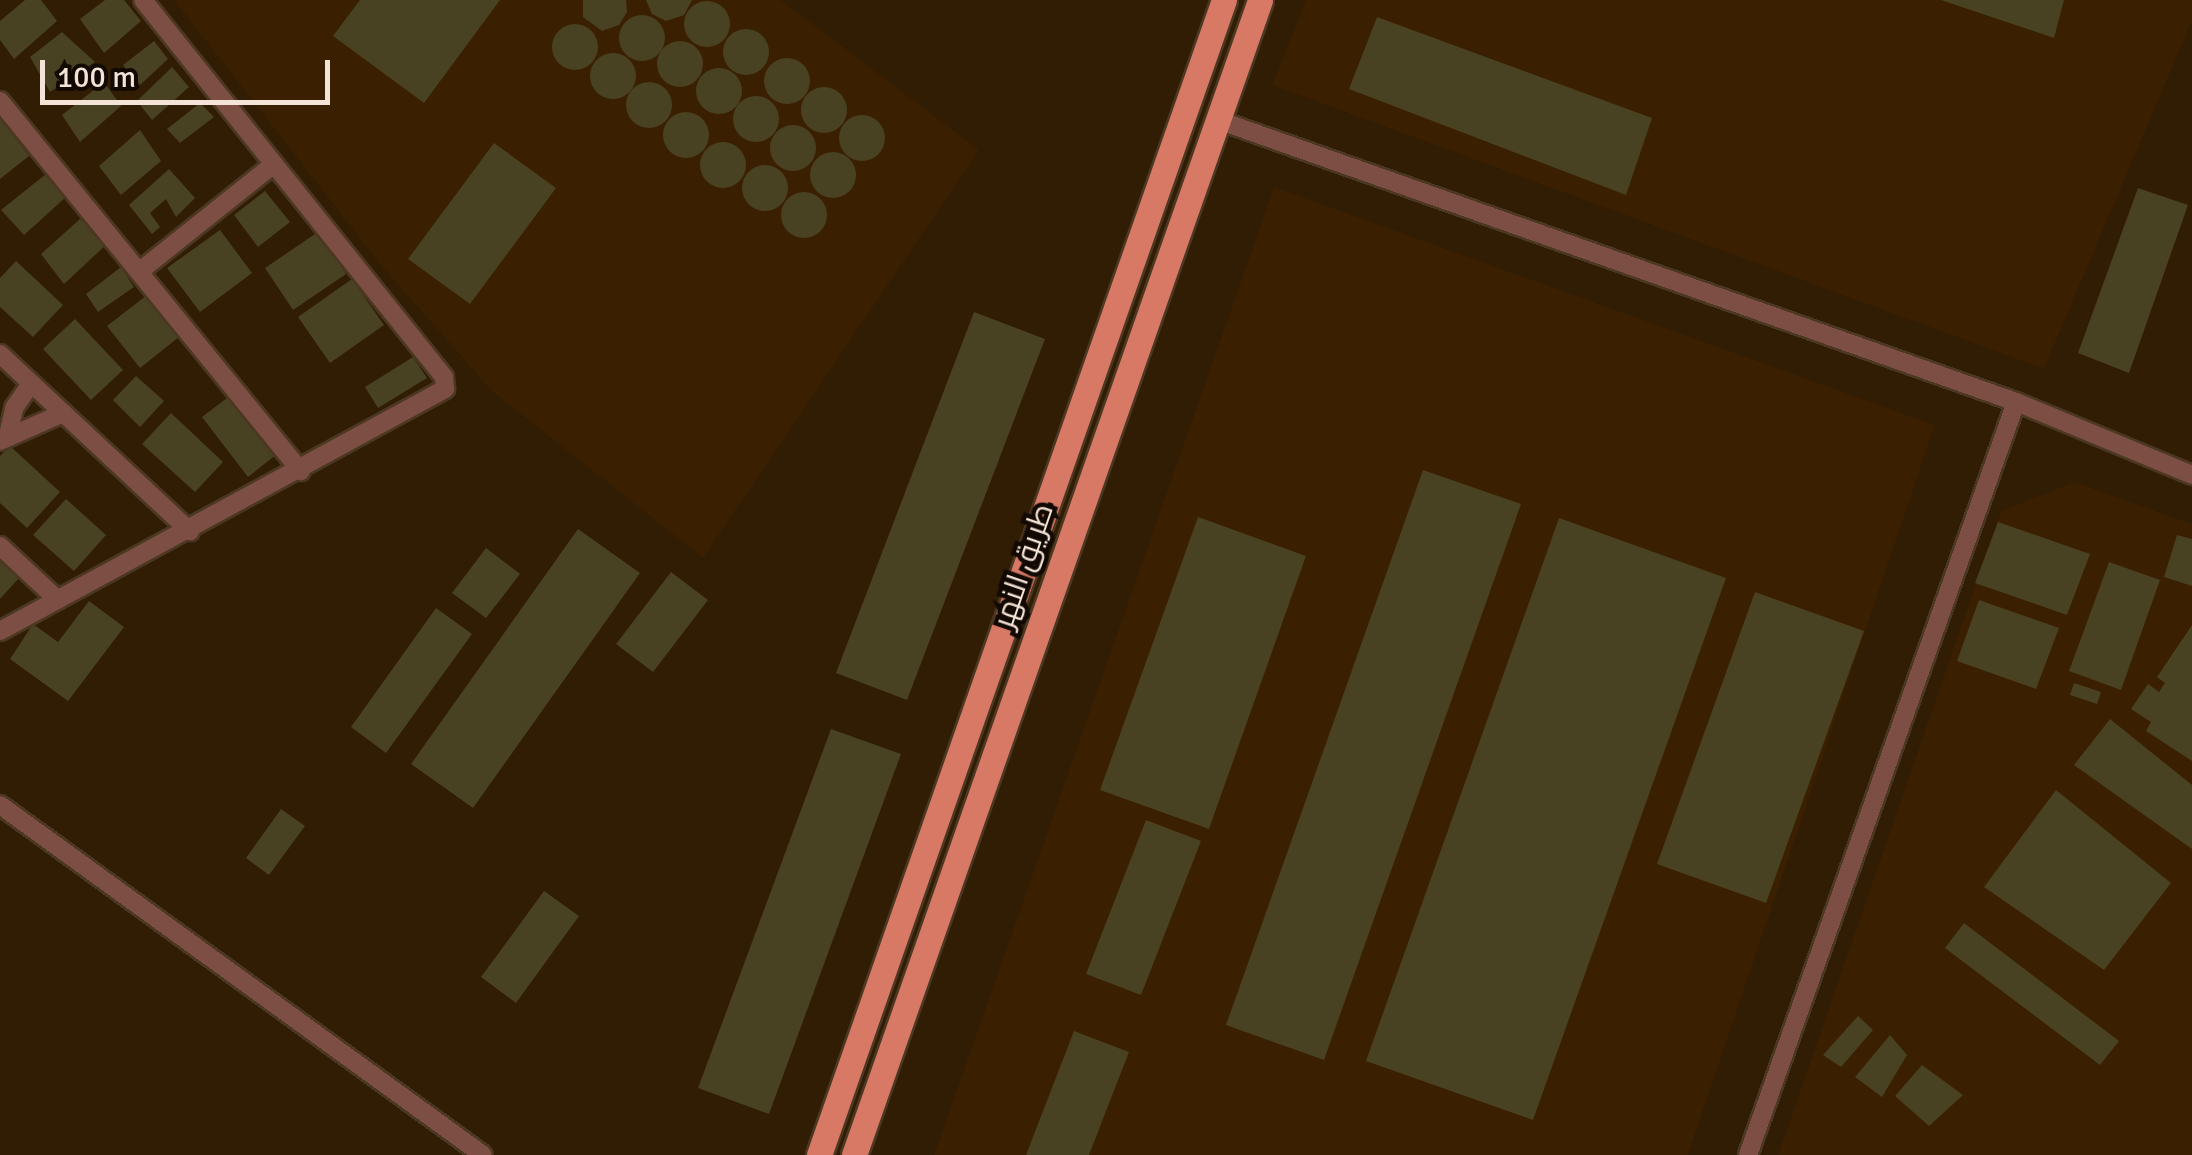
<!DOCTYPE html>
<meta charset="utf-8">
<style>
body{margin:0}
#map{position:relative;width:2192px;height:1155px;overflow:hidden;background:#311c04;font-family:Signika,Cairo,sans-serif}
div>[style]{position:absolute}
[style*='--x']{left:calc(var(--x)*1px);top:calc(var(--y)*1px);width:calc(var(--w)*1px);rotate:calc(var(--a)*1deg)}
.built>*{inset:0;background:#3a1f00}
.building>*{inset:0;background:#494222}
.round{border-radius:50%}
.roads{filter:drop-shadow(2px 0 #4c3822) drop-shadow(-2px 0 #4c3822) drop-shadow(0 2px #4c3822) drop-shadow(0 -2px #4c3822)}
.street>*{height:18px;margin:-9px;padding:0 9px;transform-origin:9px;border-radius:9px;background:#7c4e44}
.primary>*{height:25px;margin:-12.5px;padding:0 12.5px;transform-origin:12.5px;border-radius:12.5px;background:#d77965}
span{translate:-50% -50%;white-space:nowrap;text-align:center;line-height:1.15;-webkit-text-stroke:9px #120902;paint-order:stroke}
.street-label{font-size:30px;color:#f4e4d7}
.scale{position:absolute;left:40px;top:60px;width:290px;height:45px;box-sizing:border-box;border:5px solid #f4e4d7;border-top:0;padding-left:12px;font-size:30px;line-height:35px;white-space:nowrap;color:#f4e4d7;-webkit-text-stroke:8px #120902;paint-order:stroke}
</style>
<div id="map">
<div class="built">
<i style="clip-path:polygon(174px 0,781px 0,979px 150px,703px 558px,493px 392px,384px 269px)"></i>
<i style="clip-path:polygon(1306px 0,2192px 0,2192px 21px,2044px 369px,1272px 85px)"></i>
<i style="clip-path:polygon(1274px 187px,1935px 425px,1688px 1155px,934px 1155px)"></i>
<i style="clip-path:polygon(2074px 482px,2192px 524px,2192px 1155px,1778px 1155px,2001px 511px)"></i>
</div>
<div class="building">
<i style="clip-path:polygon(25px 0,41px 0,57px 21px,14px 59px,0 40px,0 21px)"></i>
<i style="clip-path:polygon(105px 0,124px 0,141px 21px,104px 53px,80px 19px)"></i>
<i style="clip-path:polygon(360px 0,500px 0,424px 103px,333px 36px)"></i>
<i style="clip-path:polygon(583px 0,626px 0,627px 12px,619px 25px,602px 31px,583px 17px)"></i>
<i style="clip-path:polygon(646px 0,692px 0,684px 15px,666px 21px,652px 14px)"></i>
<i style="clip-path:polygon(1941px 0,2064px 0,2054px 38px)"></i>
<i class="round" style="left:684px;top:1px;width:46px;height:46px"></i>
<i class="round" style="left:619px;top:15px;width:46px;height:46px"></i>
<i style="clip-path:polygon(1377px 17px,1652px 118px,1626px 195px,1349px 89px)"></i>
<i class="round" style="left:552px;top:24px;width:46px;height:46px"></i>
<i class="round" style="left:723px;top:29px;width:46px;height:46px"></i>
<i style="clip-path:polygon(62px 32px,95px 62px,50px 92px,30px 57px)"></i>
<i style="clip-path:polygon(154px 41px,168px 59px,140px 85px,123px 65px)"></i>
<i class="round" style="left:657px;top:41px;width:46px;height:46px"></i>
<i class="round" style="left:590px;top:53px;width:46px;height:46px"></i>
<i class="round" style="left:764px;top:58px;width:46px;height:46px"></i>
<i style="clip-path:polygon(172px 67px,189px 87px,152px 120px,137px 101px)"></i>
<i class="round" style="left:696px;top:68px;width:46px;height:46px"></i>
<i style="clip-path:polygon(104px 82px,121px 106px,80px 142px,62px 115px)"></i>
<i class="round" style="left:626px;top:82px;width:46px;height:46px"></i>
<i class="round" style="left:801px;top:87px;width:46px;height:46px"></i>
<i class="round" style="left:733px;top:96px;width:46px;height:46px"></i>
<i style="clip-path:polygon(200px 103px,214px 117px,180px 143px,167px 129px)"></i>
<i class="round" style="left:663px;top:112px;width:46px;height:46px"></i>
<i class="round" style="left:839px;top:115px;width:46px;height:46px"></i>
<i style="clip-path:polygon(0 118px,29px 156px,0 179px)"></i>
<i class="round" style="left:770px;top:125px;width:46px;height:46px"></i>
<i style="clip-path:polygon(140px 130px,161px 161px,121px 195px,99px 166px)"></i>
<i class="round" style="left:700px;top:142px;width:46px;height:46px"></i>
<i style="clip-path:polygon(494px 143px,556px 188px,470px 304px,408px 259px)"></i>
<i class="round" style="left:810px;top:152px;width:46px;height:46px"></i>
<i class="round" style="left:742px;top:165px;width:46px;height:46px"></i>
<i style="clip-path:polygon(169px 169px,195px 198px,176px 217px,166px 199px,150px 213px,160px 227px,152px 234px,129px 205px)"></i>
<i style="clip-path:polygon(46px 174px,66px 197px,24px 235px,1px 210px)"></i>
<i style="clip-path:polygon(2138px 188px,2188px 205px,2129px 373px,2078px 353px)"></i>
<i style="clip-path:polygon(265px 191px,290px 222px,258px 247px,234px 215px)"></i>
<i class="round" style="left:781px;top:192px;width:46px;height:46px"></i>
<i style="clip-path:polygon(80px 219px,108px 243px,64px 284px,41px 254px)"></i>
<i style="clip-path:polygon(220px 230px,252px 273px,200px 312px,167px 268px)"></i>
<i style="clip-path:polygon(318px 232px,346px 274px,293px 310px,265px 268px)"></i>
<i style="clip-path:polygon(16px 261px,63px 305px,33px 337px,0 307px,0 278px)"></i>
<i style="clip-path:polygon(121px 267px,134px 287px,98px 312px,86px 294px)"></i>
<i style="clip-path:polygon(352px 279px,384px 325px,330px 363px,298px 317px)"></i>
<i style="clip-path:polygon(151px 292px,184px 333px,140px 368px,107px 326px)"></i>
<i style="clip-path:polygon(974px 312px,1045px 339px,907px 700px,836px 673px)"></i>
<i style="clip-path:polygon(75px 319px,123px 370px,91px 400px,43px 349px)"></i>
<i style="clip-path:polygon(413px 357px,427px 378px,378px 408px,365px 387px)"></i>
<i style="clip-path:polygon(136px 376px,164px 401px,140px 427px,113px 400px)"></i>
<i style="clip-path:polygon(231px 395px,277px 454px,248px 477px,202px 417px)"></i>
<i style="clip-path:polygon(171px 413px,223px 462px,195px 492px,142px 444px)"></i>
<i style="clip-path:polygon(10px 446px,60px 492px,27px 528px,0 503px,0 456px)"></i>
<i style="clip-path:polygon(1423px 470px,1521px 504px,1324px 1060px,1226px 1025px)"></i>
<i style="clip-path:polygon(66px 499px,106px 535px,74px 571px,33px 535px)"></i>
<i style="clip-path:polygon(1198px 517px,1306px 556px,1209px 829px,1100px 790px)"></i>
<i style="clip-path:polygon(1559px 518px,1726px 578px,1533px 1120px,1366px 1061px)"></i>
<i style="clip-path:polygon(1998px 522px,2090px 554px,2067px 615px,1975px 583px)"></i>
<i style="clip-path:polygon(578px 529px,640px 573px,473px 808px,411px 764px)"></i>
<i style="clip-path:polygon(2177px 535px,2192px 539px,2192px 586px,2164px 577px)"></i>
<i style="clip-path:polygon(486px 548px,520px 574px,486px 618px,452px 593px)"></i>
<i style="clip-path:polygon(0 561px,19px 578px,0 599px)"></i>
<i style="clip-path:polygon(2109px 562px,2160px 580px,2121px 690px,2069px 671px)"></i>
<i style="clip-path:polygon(671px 572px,708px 600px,653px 672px,616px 644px)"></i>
<i style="clip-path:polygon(1755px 592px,1864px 631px,1766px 903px,1657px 864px)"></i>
<i style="clip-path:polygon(1979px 600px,2059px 628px,2036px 689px,1957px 661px)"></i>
<i style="clip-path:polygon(89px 601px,124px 627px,68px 701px,10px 659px,33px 624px,58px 642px)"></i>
<i style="clip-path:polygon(436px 608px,472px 634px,386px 753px,351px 727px)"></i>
<i style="clip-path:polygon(2192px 625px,2192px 761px,2146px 731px,2151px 722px,2131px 709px,2148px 684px,2159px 692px,2165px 683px,2157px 677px)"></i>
<i style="clip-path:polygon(2074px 683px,2101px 692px,2097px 704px,2070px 695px)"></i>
<i style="clip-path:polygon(2110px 719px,2192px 785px,2192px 849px,2074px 765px)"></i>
<i style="clip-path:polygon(831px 729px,901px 754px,769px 1114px,698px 1088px)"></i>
<i style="clip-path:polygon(2056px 790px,2171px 883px,2104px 970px,1984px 887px)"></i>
<i style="clip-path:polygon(281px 809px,305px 826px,269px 875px,246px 858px)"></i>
<i style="clip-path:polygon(1146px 820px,1201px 841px,1141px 995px,1086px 974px)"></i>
<i style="clip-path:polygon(544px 891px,579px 916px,516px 1003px,481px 977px)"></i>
<i style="clip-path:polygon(1964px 923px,2119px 1041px,2100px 1065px,1945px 948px)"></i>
<i style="clip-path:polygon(1858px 1016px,1873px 1030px,1841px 1067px,1823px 1055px)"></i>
<i style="clip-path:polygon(1074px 1031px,1129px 1052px,1089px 1155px,1026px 1155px)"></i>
<i style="clip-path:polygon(1890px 1035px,1907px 1055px,1882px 1097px,1855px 1077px)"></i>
<i style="clip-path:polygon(1922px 1065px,1963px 1095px,1929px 1126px,1895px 1096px)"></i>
</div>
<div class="roads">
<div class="street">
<i style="--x:0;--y:101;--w:477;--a:50.9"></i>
<i style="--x:1218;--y:120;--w:846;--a:19.46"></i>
<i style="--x:2016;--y:402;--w:191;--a:22.5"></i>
<i style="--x:140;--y:271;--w:171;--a:-38.6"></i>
<i style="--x:0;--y:354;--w:260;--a:43"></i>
<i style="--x:8;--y:435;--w:28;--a:-77"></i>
<i style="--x:14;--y:408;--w:29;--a:-55"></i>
<i style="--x:0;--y:441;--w:69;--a:-24"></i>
<i style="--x:0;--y:546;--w:79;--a:43"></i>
<i style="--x:0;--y:631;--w:507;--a:-28.54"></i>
<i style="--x:445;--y:389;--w:12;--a:-95"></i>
<i style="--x:444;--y:377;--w:482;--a:-128.6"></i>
<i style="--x:0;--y:805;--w:596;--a:35.93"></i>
<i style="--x:1748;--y:1155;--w:799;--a:-70.41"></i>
</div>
<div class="primary">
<i style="--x:819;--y:1155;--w:1224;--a:-70.68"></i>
<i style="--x:854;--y:1155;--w:1224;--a:-70.63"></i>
</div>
</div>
<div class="street-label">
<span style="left:1024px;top:566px;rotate:-71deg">طريق النهر</span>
</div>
<div class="scale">100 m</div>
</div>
